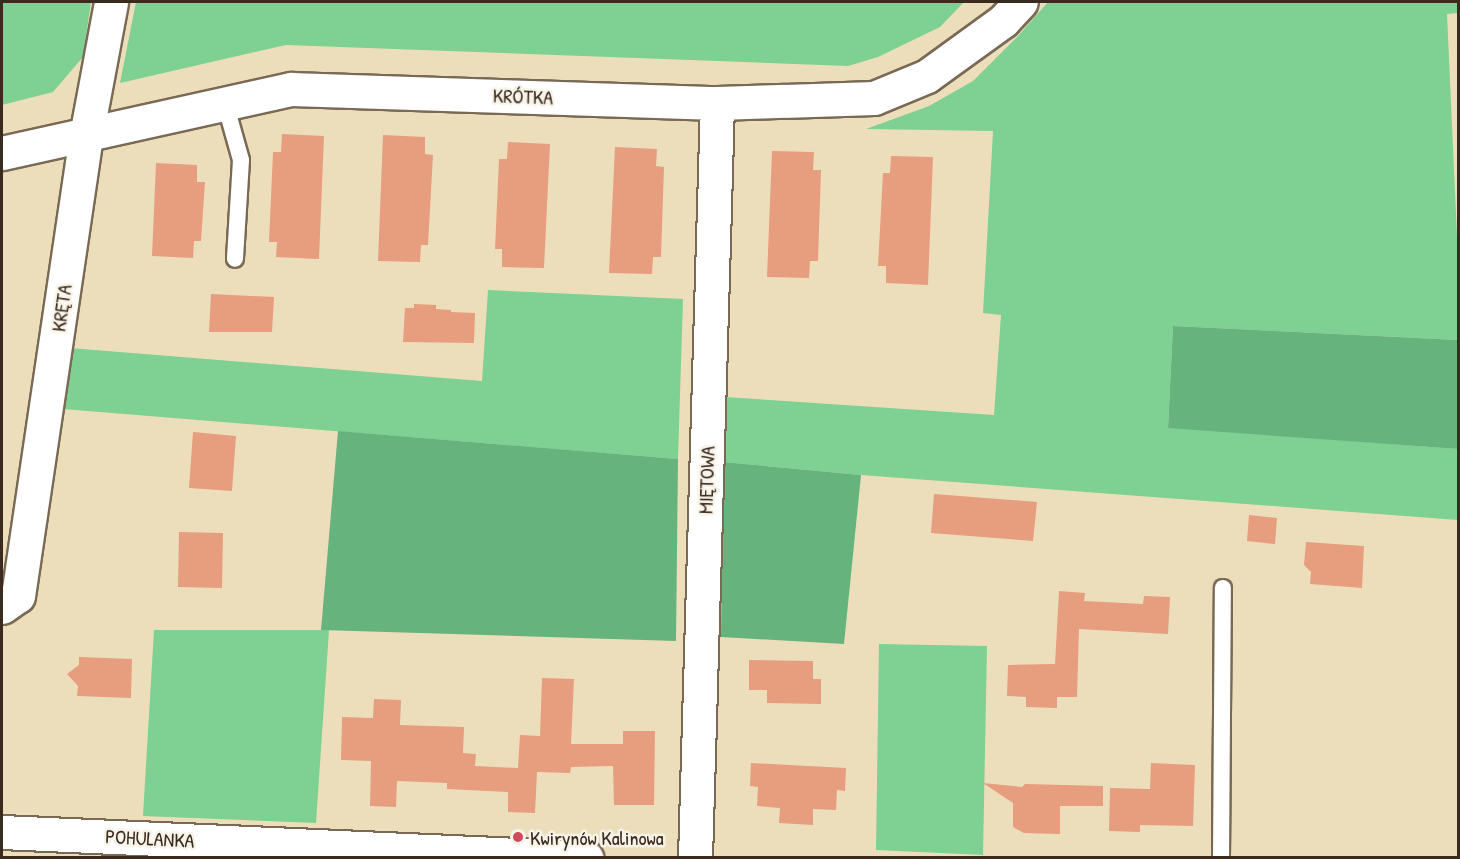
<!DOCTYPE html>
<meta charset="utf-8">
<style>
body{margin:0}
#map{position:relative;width:1460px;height:859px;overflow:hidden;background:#eddebb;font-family:"Patrick Hand",sans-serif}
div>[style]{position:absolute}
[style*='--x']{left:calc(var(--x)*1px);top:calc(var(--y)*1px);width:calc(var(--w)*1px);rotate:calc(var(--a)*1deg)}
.green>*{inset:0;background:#7ed193}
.forest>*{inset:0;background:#66b37d}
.building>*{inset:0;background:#e69e7e}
.roads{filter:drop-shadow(2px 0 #796955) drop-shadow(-2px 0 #796955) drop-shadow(0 2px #796955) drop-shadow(0 -2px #796955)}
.service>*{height:16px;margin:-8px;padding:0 8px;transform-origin:8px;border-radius:8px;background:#fff}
.minor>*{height:33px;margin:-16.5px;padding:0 16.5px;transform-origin:16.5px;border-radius:16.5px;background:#fff}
.dots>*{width:16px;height:16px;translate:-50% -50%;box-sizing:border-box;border:3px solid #f7f3e8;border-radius:50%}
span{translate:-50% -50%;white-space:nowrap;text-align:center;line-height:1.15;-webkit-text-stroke:5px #f7f3e8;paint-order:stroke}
.street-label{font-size:20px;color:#3b2a1e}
.poi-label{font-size:20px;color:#3b2a1e}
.left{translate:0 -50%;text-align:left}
.frame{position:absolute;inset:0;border:3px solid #3b2a1e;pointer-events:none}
</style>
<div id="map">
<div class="green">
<i style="clip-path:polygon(2px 2px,91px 2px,83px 57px,53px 92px,2px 105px)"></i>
<i style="clip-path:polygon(136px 2px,964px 2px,940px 27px,878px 57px,848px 66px,286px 45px,120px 83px)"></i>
<i style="clip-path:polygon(1048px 2px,1458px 2px,1458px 13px,1447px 14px,1458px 258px,1458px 340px,1173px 326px,1168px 427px,1458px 449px,1458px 520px,861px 475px,723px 462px,725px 397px,994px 415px,1001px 315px,983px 313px,993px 131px,866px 129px,929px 106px,973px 81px,1017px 37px)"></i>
<i style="clip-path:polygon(488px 290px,683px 299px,678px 459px,63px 409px,70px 348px,482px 381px)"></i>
<i style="clip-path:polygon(154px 630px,329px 630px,316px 823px,143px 816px)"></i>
<i style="clip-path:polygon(879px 644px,987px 646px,983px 855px,876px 850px)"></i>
</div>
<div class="forest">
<i style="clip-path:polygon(1173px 326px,1458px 340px,1458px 449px,1168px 428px)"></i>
<i style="clip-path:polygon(338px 431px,678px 459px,676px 641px,321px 630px)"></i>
<i style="clip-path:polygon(723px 462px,861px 475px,844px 644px,721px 637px)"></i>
</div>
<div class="building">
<i style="clip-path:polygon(282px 134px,324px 136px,319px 259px,276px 257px,277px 242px,269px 242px,273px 152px,281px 152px)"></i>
<i style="clip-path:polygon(383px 135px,425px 137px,425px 154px,433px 155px,428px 245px,421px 245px,420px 262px,378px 261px)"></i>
<i style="clip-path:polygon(508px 142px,550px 144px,544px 268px,502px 267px,502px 249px,495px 249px,499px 159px,507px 159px)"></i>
<i style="clip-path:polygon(615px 147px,657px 149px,656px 166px,664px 167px,661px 257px,653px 257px,652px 274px,609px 273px)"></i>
<i style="clip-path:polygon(772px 151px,814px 152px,813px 170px,821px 170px,818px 261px,810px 261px,809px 278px,767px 277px)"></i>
<i style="clip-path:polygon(891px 156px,933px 157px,928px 285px,886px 283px,886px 266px,878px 266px,883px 173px,890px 173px)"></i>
<i style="clip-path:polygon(156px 163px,197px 165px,197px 182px,205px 182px,201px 241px,194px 241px,193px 258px,152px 256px)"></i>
<i style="clip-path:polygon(211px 294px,274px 297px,272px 332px,209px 332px)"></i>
<i style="clip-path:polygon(414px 304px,436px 305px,436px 309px,451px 310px,451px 312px,475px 313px,474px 343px,403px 342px,405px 308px,414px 308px)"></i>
<i style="clip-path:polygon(193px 432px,236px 436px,232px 491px,189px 488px)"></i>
<i style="clip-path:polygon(934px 494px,1037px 502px,1033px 541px,931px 533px)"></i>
<i style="clip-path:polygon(1249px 515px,1277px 518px,1275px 544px,1247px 541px)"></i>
<i style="clip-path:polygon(179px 532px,223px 533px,222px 588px,178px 587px)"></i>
<i style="clip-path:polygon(1306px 542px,1364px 546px,1362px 588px,1310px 584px,1311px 572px,1304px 565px)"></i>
<i style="clip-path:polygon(1059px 591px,1085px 593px,1084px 601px,1143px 604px,1144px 596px,1170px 597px,1168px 634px,1079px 629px,1077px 697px,1057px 697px,1057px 708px,1026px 707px,1026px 697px,1007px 696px,1008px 665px,1055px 664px)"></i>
<i style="clip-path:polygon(79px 657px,132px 659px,131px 698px,77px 696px,78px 686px,67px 674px,79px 665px)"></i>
<i style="clip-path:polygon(749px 660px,813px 661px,813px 679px,821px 679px,821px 704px,767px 703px,767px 690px,749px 690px)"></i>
<i style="clip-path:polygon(542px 678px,574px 679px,571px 744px,623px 744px,623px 731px,655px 731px,654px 805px,614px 805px,613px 766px,571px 767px,570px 773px,537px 772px,535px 813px,508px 812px,508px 792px,447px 789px,447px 783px,397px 781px,396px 807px,370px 806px,371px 761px,341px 760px,342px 717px,373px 718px,374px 699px,401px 700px,400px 725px,464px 727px,463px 753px,476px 754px,475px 766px,518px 768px,520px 735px,540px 736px)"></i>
<i style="clip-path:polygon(751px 763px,846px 768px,845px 791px,837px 790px,836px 810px,813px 809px,813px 825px,779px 823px,780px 808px,757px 806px,758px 787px,750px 786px)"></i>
<i style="clip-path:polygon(1151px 763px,1195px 765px,1193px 826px,1140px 825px,1140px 832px,1109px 831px,1110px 788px,1150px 789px)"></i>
<i style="clip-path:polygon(983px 783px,1022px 787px,1025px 784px,1103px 786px,1103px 806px,1060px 806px,1060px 834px,1024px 833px,1013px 827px,1013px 803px)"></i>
</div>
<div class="roads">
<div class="service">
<i style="--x:225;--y:103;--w:59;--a:74.3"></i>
<i style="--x:241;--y:160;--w:99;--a:93.5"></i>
<i style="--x:1221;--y:858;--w:270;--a:-89.6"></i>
</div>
<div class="minor">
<i style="--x:2;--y:153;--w:296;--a:-12.5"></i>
<i style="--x:291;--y:89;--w:426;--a:1.9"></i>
<i style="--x:717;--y:103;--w:157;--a:-1.8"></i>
<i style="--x:874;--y:98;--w:57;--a:-22.5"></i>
<i style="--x:927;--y:76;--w:94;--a:-35.9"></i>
<i style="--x:1003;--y:21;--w:26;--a:-47"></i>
<i style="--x:2;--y:607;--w:19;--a:-35"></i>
<i style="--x:18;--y:596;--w:465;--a:-81.6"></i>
<i style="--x:86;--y:136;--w:136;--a:-79.4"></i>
<i style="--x:2;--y:832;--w:585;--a:2.55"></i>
<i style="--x:695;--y:858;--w:755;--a:-88.33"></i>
</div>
</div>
<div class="dots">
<i style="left:518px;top:837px;background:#d1495b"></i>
</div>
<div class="street-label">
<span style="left:523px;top:96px;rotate:2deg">KRÓTKA</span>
<span style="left:61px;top:308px;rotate:-82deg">KRĘTA</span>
<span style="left:706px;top:480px;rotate:-88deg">MIĘTOWA</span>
<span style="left:150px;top:838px;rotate:3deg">POHULANKA</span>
</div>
<div class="poi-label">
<span class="left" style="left:530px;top:837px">Kwirynów Kalinowa</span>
</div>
<div class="frame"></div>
</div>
